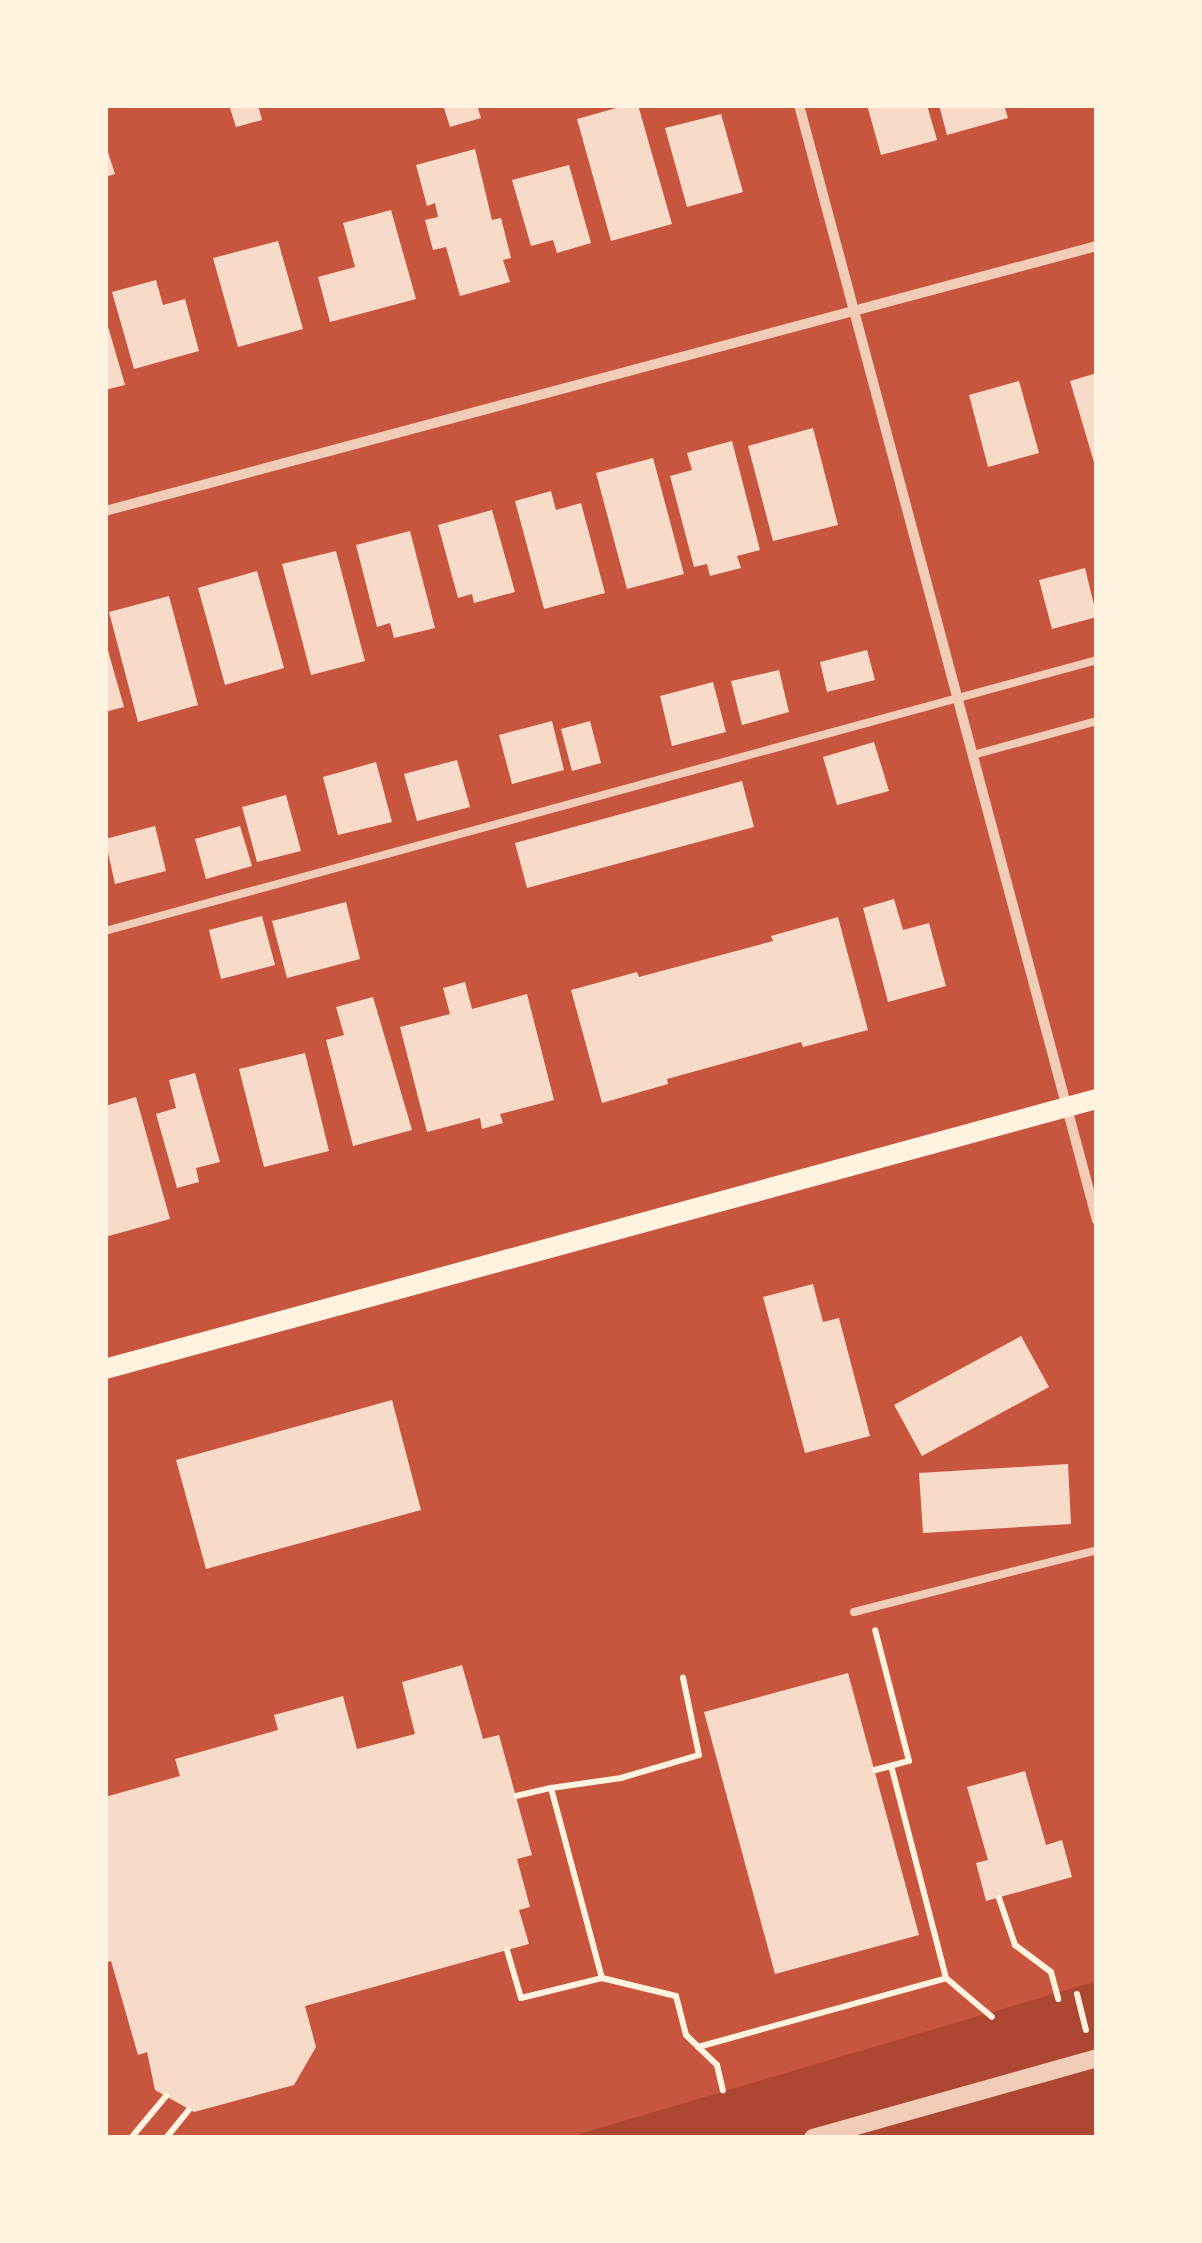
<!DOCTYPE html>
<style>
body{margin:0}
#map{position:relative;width:1202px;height:2243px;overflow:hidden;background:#c8553d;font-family:"Libre Baskerville",serif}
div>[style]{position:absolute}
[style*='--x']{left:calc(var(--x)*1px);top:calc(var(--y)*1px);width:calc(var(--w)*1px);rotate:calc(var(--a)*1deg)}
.green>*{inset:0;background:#ae4732}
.building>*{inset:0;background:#f7dbc8}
.path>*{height:6px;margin:-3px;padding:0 3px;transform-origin:3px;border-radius:3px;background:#fff3e0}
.service>*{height:8px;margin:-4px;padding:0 4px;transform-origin:4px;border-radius:4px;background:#f1ccb7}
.minor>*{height:10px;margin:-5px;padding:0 5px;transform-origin:5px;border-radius:5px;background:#f1ccb7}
.tertiary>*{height:18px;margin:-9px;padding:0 9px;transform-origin:9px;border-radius:9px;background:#f1ccb7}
.secondary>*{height:20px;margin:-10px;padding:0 10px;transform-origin:10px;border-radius:10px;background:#fff3e0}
span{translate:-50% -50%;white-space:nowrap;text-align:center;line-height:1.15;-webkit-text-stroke:10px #fff3e0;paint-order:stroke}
.frame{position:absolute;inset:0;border:108px solid #fff3e0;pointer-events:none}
</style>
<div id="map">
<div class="green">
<i style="clip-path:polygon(1097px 1981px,1097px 2138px,566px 2138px)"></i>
</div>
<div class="building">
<i style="clip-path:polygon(229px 105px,258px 105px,262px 120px,236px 127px)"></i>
<i style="clip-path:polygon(443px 105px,477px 105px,481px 118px,450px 127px)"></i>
<i style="clip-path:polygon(627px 105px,638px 105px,672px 224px,611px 241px,577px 119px)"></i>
<i style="clip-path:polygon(867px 105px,927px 105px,937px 140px,881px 155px)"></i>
<i style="clip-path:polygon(939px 105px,1004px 105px,1008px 118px,947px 135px)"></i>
<i style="clip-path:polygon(721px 114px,743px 192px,687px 207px,665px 128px)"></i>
<i style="clip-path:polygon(105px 143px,115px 174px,105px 177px)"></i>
<i style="clip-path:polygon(475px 149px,492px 220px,501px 218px,511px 258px,503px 260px,510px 282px,460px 296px,446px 247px,433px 250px,425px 220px,438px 217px,435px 203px,427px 206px,416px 165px)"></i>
<i style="clip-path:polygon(569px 165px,591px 243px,557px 253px,553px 240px,531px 246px,512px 180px)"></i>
<i style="clip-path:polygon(391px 210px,416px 299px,330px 322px,318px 277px,355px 267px,343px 223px)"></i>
<i style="clip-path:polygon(278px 241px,303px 329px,238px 347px,213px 258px)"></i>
<i style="clip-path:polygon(156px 280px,163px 305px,185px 299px,199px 351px,134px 369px,112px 292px)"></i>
<i style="clip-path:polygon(105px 316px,125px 385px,105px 390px)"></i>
<i style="clip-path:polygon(1097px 373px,1097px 469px,1096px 469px,1070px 381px)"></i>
<i style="clip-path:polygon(1019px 381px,1039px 453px,988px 467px,969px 395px)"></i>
<i style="clip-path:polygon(813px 428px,838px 525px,773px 541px,748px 446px)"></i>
<i style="clip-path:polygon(732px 441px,760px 550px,737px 556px,741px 568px,710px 576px,707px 564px,694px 567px,670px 476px,692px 470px,687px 453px)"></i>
<i style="clip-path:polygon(653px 458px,684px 574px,627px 589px,596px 473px)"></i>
<i style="clip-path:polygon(551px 491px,556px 510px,581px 503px,605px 593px,544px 609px,515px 501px)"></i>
<i style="clip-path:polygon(492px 510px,515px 592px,474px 603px,472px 594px,458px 598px,438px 525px)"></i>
<i style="clip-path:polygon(410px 531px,435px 628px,394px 638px,390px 623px,377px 627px,356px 545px)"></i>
<i style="clip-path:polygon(336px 551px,365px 661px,311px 675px,282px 564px)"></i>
<i style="clip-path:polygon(1085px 568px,1097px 617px,1052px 629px,1039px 580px)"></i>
<i style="clip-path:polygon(257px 571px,284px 668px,225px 685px,198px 588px)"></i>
<i style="clip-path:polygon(169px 596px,198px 705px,138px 722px,109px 612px)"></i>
<i style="clip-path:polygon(105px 640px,124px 707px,105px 712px)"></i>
<i style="clip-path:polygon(867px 650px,875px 680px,827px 692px,820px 662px)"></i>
<i style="clip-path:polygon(779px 670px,789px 712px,742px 725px,731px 681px)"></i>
<i style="clip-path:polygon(713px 682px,726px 732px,672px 746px,660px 696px)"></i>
<i style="clip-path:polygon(552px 721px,564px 770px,512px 784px,499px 735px)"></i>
<i style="clip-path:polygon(590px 721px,601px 763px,572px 771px,561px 729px)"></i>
<i style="clip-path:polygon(874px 742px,889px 791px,837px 805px,823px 757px)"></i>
<i style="clip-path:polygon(457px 760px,470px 807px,417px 821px,404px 774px)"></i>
<i style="clip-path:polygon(376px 762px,392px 822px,338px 835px,323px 777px)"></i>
<i style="clip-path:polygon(742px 781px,754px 827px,527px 888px,515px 843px)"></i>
<i style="clip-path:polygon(286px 795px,301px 851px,257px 862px,242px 807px)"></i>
<i style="clip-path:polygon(155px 826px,166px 871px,115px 884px,105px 839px)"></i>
<i style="clip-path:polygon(240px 826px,252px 866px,206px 879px,195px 839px)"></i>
<i style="clip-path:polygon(894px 899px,903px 930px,929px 923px,946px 986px,888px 1002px,863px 908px)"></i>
<i style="clip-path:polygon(346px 902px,360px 959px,287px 978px,272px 921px)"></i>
<i style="clip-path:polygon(262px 916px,275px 965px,221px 979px,209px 930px)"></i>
<i style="clip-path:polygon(838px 917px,868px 1030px,803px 1047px,801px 1042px,667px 1079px,668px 1084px,602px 1103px,571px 990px,637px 972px,639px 977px,773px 941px,771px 936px)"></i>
<i style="clip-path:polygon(465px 982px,472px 1009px,527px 994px,554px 1100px,500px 1114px,503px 1123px,482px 1129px,480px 1118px,427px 1132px,400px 1027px,450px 1014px,443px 988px)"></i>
<i style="clip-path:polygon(373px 997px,412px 1130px,353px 1146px,326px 1040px,344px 1035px,336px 1007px)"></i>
<i style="clip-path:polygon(305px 1053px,329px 1151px,264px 1167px,239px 1069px)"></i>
<i style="clip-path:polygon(195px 1073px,220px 1162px,196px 1168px,199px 1182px,177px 1188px,156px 1114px,176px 1108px,169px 1080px)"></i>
<i style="clip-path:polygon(136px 1097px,170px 1219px,105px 1237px,105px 1106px)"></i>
<i style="clip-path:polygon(813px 1284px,823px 1322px,839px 1318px,870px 1436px,805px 1453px,763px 1297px)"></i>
<i style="clip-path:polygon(1021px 1336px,1049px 1387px,922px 1456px,894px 1405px)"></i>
<i style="clip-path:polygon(392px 1400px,421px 1510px,206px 1569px,176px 1460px)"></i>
<i style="clip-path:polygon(1068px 1464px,1071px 1524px,923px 1533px,919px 1473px)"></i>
<i style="clip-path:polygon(462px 1665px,483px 1739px,499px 1735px,532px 1855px,517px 1859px,530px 1907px,519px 1910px,529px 1944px,305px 2006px,316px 2047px,294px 2085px,194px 2112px,155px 2090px,147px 2052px,138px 2055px,111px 1961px,105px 1963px,105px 1797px,180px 1776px,175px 1759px,278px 1730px,274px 1715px,343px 1696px,357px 1749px,415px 1734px,402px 1682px)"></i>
<i style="clip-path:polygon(848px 1673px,919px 1935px,775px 1974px,704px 1712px)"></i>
<i style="clip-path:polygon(1025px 1771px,1046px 1845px,1062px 1840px,1072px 1877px,986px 1901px,976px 1863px,988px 1860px,967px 1787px)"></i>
</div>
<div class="path">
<i style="--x:551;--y:1788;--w:71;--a:-8.1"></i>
<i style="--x:621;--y:1778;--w:81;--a:-16.4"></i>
<i style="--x:699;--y:1755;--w:79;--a:-101.7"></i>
<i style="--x:516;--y:1796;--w:36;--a:-13"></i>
<i style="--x:551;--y:1788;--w:197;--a:75"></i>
<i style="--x:999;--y:1898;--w:50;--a:71.2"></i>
<i style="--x:1015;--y:1945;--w:45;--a:36.9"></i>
<i style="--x:1051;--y:1972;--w:28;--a:75"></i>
<i style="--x:507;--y:1950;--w:50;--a:73.7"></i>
<i style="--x:521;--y:1998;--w:83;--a:-13.9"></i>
<i style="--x:602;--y:1978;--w:76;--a:13.7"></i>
<i style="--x:676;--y:1996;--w:40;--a:75.6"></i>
<i style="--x:686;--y:2035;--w:43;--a:44.1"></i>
<i style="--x:717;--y:2065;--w:26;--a:77"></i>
<i style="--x:946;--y:1978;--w:60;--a:40.3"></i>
<i style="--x:1077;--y:1994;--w:37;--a:76"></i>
<i style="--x:698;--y:2047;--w:257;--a:-15.5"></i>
<i style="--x:946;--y:1978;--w:219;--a:-104.5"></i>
<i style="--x:891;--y:1766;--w:16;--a:166"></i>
<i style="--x:875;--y:1770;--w:35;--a:-15"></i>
<i style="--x:909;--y:1761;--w:135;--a:-104.5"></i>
<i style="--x:131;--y:2138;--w:55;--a:-50.2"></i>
<i style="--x:166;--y:2138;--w:36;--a:-51"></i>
</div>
<div class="service">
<i style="--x:973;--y:755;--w:129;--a:-15.3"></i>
<i style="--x:105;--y:931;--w:1028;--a:-15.28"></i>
<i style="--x:854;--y:1612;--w:251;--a:-14.3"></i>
</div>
<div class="minor">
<i style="--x:799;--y:105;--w:1154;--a:75.04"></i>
<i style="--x:105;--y:511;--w:1027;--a:-14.96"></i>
</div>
<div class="tertiary">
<i style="--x:813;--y:2138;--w:295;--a:-15.7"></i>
</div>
<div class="secondary">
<i style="--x:105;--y:1369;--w:1028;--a:-15.23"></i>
</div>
<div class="frame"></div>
</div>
